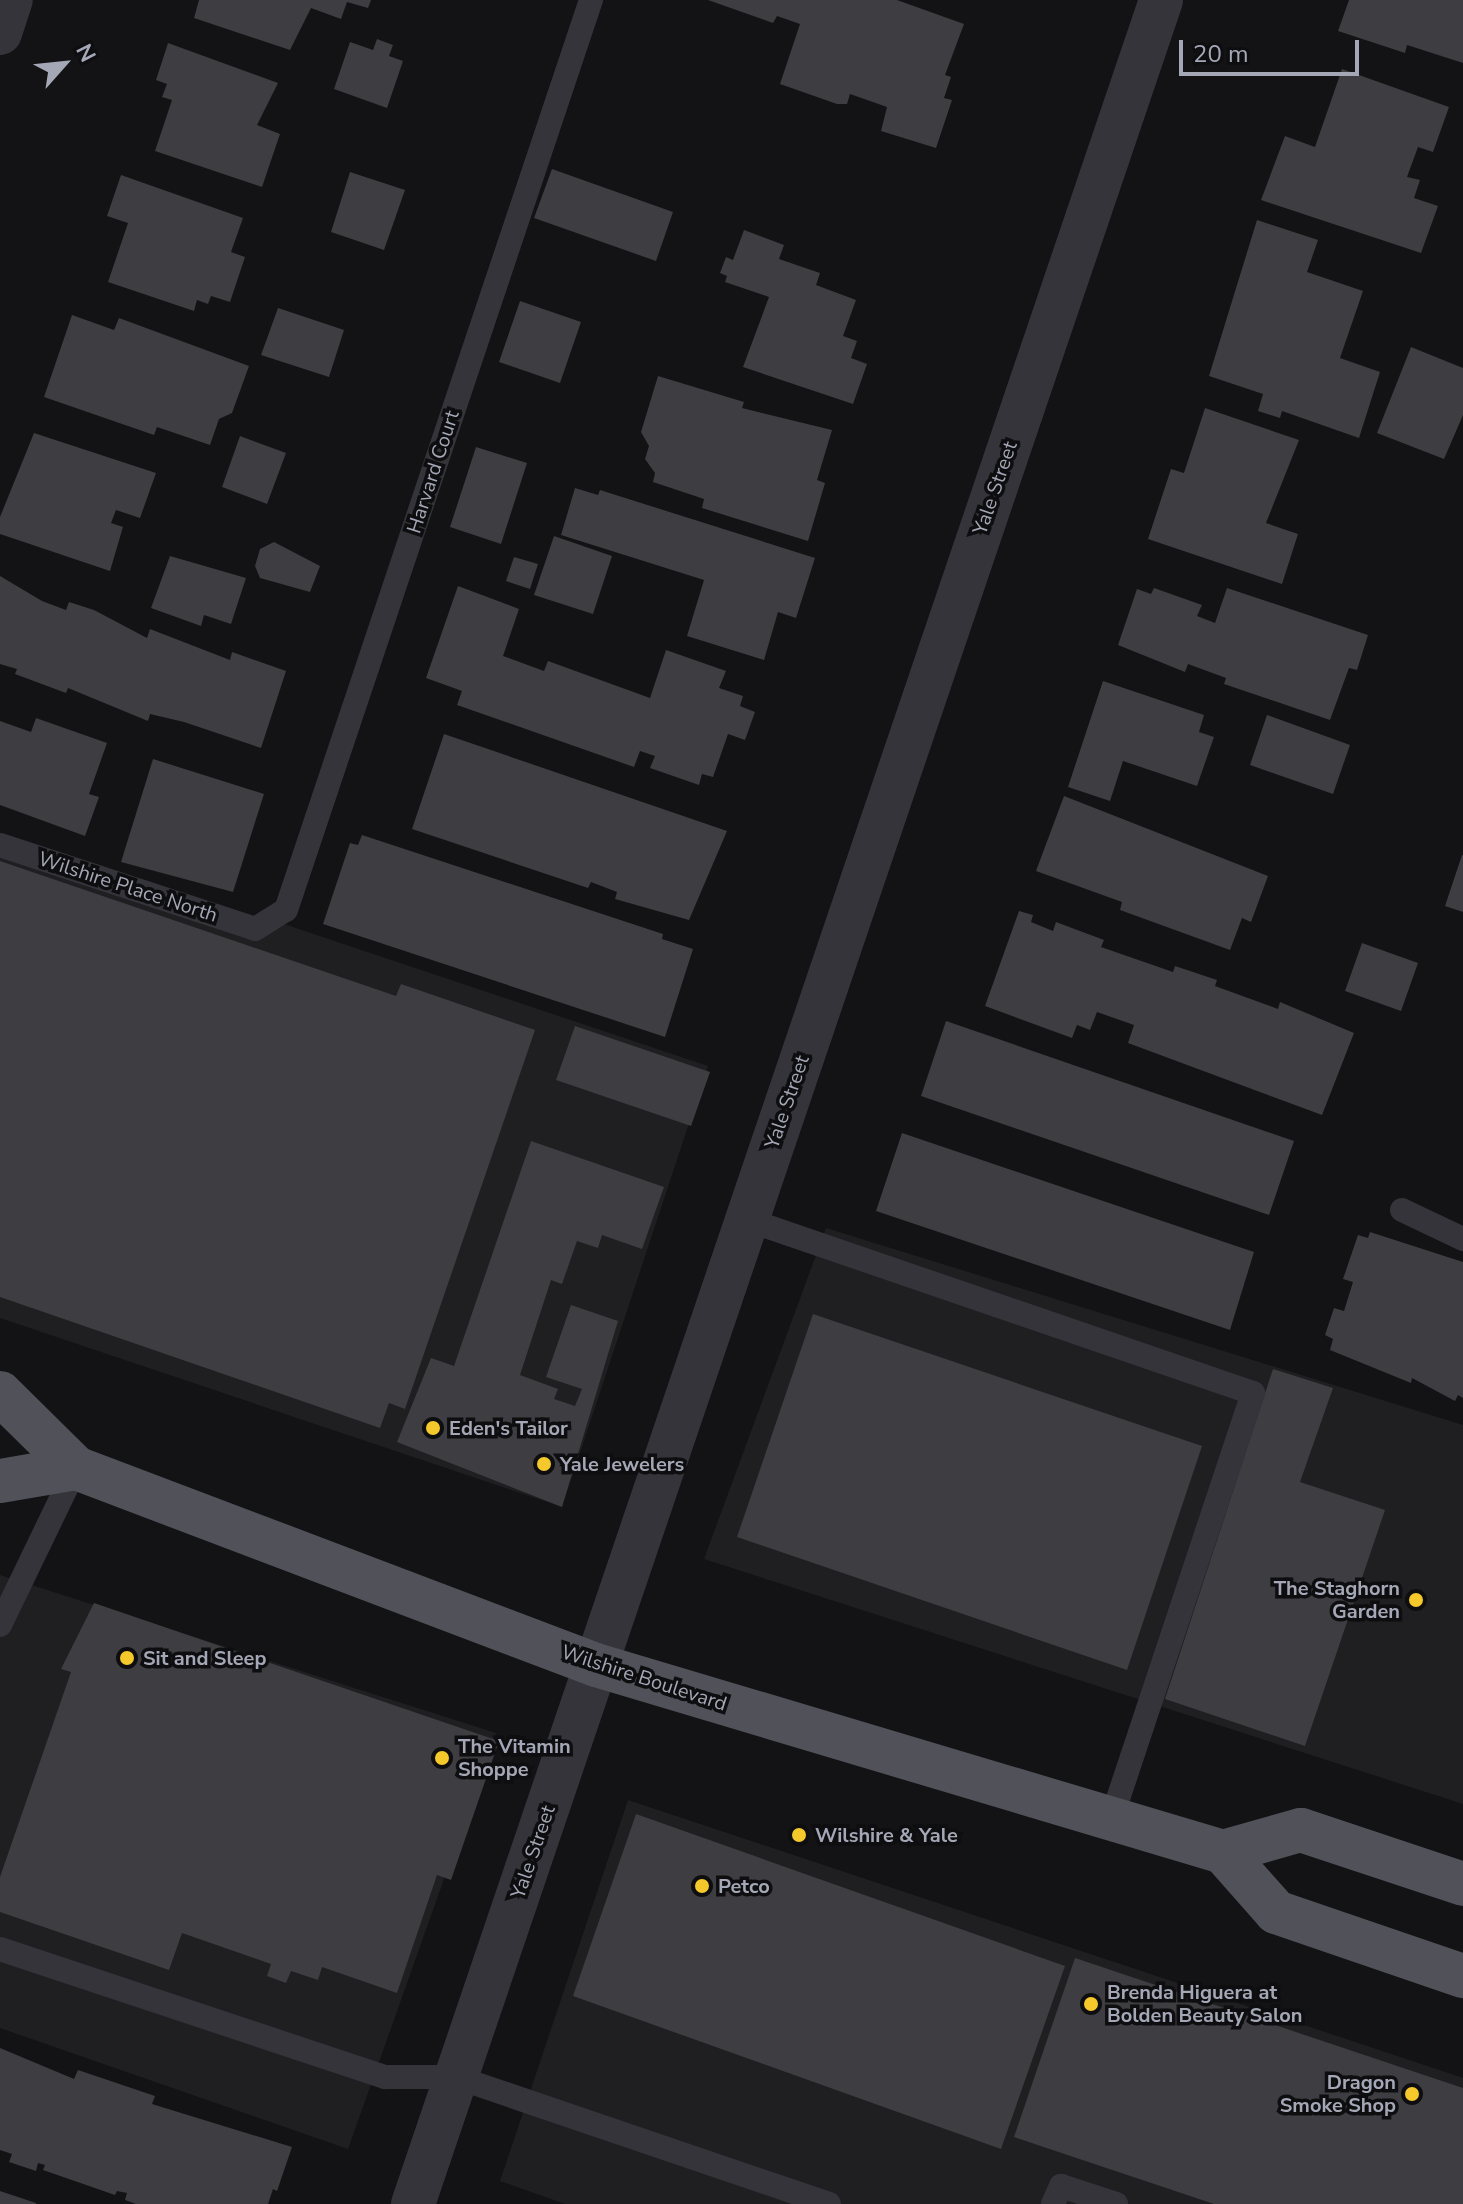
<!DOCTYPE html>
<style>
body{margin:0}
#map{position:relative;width:1463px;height:2204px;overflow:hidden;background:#131315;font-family:"Nunito Sans",sans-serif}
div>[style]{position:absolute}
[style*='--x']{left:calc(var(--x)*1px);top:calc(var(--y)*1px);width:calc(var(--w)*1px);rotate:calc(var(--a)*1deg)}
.built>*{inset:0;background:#1f1f22}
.building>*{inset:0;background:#3d3d42}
.service>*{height:24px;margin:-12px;padding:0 12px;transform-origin:12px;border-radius:12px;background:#34343a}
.minor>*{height:44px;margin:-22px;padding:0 22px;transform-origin:22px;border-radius:22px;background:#34343a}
.primary>*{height:44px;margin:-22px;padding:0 22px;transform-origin:22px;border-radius:22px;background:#505159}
.dots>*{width:22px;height:22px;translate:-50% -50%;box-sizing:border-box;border:4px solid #0e0e10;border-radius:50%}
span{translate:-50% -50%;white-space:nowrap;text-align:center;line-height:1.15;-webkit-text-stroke:7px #0e0e10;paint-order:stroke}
.street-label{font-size:20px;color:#a4a7b5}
.poi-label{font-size:20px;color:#a4a7b5;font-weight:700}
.left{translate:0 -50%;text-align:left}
.right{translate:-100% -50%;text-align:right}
.north{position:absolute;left:24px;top:24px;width:80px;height:80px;-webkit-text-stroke:6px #0e0e10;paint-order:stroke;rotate:63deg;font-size:22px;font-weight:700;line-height:32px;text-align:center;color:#a4a7b5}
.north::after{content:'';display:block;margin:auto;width:28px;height:36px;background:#a4a7b5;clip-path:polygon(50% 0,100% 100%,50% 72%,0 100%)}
.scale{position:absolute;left:1179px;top:40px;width:180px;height:36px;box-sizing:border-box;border:4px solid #a4a7b5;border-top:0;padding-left:10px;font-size:24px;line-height:28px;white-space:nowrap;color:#a4a7b5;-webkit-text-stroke:6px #0e0e10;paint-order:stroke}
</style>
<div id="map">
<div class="built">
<i style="clip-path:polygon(0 843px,255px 929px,260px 916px,708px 1066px,562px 1507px,0 1318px)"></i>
<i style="clip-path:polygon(826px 1228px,1463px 1425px,1463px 1804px,704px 1559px)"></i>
<i style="clip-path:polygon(0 1575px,496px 1733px,348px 2149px,0 2028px)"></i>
<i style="clip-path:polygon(628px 1800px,1463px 2078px,1463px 2204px,565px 2204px,500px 2181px)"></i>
</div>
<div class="building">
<i style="clip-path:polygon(199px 0,371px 0,368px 8px,347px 2px,341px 19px,311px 8px,290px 50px,194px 18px)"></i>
<i style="clip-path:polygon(708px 0,897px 0,964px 24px,945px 75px,951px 77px,944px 98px,952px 100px,936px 148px,881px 131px,887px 107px,850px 94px,847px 104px,837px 104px,780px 84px,800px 24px,777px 16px,773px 23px)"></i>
<i style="clip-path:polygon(1349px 0,1463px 0,1463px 63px,1407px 45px,1405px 53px,1338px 31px)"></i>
<i style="clip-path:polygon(377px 39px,393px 45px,389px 56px,403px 61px,387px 108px,334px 89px,350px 42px,373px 50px)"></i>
<i style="clip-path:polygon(168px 43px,278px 83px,257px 125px,280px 134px,262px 187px,155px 151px,172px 100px,162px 97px,167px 84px,156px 80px)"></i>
<i style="clip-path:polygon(1342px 69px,1449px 107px,1433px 152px,1418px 147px,1407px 177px,1420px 180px,1414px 198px,1438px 206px,1421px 253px,1261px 200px,1285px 136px,1315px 147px)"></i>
<i style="clip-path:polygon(552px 169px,673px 212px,656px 261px,534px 218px)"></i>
<i style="clip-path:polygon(350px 172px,405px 190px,384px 250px,331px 232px)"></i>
<i style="clip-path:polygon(121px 175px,243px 218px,231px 252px,245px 257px,230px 302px,211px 296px,208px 304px,197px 300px,194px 311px,108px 282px,128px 223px,107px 216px)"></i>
<i style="clip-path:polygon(1257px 220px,1318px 240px,1307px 272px,1363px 291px,1340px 358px,1380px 372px,1359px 438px,1282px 411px,1280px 418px,1258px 411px,1263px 394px,1209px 376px)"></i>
<i style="clip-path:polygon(744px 230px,784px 245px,779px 259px,820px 273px,816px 285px,856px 300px,843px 336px,857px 341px,851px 358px,867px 364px,853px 404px,743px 367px,769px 297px,725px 282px,727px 276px,720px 273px,726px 257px,733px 260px)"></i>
<i style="clip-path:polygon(520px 301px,581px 322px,560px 383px,499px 362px)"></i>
<i style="clip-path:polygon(278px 308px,344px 330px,329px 377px,261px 355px)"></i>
<i style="clip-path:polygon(72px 315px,114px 330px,119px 318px,249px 366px,232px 413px,219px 419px,210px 445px,157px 427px,154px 435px,44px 397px)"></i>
<i style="clip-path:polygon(1411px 347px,1463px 368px,1463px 415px,1444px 459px,1377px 433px)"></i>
<i style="clip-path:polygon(658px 376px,744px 402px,742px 408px,832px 430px,817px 480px,825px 483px,808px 541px,702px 508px,704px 499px,653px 482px,655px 473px,645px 459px,649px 446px,641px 432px)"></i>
<i style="clip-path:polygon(1205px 408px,1299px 440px,1266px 523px,1298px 534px,1282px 584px,1148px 539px,1171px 469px,1184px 473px)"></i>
<i style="clip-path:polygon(34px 433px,156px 473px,140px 518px,116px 510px,111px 523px,123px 527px,110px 571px,0 534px,0 517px)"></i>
<i style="clip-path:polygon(240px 436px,286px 453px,267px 504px,222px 487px)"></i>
<i style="clip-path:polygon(476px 447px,527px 463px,501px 544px,450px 527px)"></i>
<i style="clip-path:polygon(575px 488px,598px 495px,600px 490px,815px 558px,796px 618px,778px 612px,764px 660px,687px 636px,704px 580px,561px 535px)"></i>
<i style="clip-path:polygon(554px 536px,612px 556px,593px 614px,534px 595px)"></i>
<i style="clip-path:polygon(274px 542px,320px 566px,310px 592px,260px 578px,255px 566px,260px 549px)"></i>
<i style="clip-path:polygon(170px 556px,246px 578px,231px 624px,204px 615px,201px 626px,151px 608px)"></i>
<i style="clip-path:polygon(514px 557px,538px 564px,530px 589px,506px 581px)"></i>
<i style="clip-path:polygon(0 576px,42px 601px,66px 610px,69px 602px,94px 610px,147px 638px,150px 629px,230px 660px,232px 652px,286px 671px,261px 748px,184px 722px,150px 714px,148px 721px,68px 688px,66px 693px,15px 674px,17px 669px,0 664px)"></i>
<i style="clip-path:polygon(458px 586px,519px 609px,503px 656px,544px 671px,548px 661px,650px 698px,666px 650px,726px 671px,719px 688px,743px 696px,740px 706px,755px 712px,745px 740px,728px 734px,713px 777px,702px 774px,699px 785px,650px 768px,655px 756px,640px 751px,634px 767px,457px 705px,462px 691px,426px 678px)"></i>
<i style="clip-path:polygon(1154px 588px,1202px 605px,1197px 616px,1215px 623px,1227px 588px,1368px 635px,1357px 670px,1349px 668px,1330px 720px,1224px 684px,1226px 678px,1188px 664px,1185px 672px,1118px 645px,1137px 589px,1151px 594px)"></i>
<i style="clip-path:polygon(1103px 681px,1204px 715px,1199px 732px,1214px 737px,1197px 786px,1123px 761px,1110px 801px,1068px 787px)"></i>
<i style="clip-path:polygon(1267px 715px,1350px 745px,1333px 794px,1250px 765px)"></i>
<i style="clip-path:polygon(36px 718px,107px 743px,89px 794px,99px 797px,85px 836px,0 805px,0 721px,31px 732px)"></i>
<i style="clip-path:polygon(444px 734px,727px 831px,689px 920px,615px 899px,617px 892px,591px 882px,588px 888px,412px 829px)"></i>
<i style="clip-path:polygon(153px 759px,264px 794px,233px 892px,121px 862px)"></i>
<i style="clip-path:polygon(1064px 796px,1268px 876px,1251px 922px,1242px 918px,1230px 950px,1120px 910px,1122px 902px,1036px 871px)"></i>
<i style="clip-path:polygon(362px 835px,663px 934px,662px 939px,693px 949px,665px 1037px,323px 924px,350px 843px,358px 845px)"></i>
<i style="clip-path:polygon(1462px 855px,1463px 855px,1463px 912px,1445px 906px)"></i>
<i style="clip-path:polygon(0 861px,396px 996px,401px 984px,535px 1030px,405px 1409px,389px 1403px,380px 1428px,0 1297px)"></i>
<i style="clip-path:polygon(1019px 911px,1033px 915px,1031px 922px,1053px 931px,1056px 922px,1104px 940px,1101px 947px,1173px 972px,1175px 966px,1217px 980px,1215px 986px,1278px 1009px,1280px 1002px,1354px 1033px,1322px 1115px,1128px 1043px,1134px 1025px,1097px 1012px,1090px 1030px,1077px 1025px,1072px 1038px,985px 1006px)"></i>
<i style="clip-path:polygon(1362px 943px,1418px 963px,1401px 1011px,1345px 991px)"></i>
<i style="clip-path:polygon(946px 1021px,1294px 1141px,1269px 1215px,921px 1096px)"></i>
<i style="clip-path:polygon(575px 1026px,710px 1072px,691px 1126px,556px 1080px)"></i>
<i style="clip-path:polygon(902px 1133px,1254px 1252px,1230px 1330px,876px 1211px)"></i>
<i style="clip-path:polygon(531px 1141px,664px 1187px,642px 1249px,602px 1235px,598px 1248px,577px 1241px,562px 1284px,551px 1280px,520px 1375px,558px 1389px,554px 1399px,575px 1406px,582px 1389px,546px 1377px,571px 1305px,618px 1321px,562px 1507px,397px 1442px,431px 1358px,454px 1366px)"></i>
<i style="clip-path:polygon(1370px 1232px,1463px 1262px,1463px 1398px,1458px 1395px,1455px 1401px,1412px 1378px,1411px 1383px,1330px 1350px,1333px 1339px,1325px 1335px,1334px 1308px,1344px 1311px,1353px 1282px,1343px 1279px,1358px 1235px,1368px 1238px)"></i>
<i style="clip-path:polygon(813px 1314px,1202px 1446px,1127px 1670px,737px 1537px)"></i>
<i style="clip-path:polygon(1273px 1369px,1333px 1388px,1300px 1482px,1385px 1510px,1305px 1746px,1165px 1699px)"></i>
<i style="clip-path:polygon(94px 1603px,499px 1741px,451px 1880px,437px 1875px,397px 1993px,322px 1967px,318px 1980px,291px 1971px,286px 1983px,267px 1976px,271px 1964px,182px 1933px,169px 1970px,0 1912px,0 1877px,71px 1672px,61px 1669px)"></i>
<i style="clip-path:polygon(636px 1814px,1065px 1966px,1001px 2149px,573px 1996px)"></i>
<i style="clip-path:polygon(1075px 1958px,1463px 2088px,1463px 2204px,1214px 2204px,1014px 2137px)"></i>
<i style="clip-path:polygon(0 2048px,74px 2079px,78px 2070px,155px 2096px,152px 2104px,292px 2147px,277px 2191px,273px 2189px,268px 2204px,136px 2204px,125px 2200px,127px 2193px,117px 2191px,115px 2195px,43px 2170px,45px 2165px,38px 2163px,36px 2171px,9px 2162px,12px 2154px,0 2150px)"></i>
<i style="clip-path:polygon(0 2191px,36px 2203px,36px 2204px,0 2204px)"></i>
</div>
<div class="service">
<i style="--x:0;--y:845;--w:268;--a:18.2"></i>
<i style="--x:255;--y:929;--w:36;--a:-32"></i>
<i style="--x:286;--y:910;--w:960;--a:-71.47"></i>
<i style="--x:1402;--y:1210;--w:68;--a:25.4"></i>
<i style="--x:748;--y:1220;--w:534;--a:18.91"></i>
<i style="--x:1253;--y:1393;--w:450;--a:108.4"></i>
<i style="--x:0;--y:1625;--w:174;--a:-64.2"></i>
<i style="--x:0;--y:1949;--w:406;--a:18.4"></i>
<i style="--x:385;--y:2077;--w:71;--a:0"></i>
<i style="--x:456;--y:2077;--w:394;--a:18.8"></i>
<i style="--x:1053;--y:2204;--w:20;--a:-66"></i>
<i style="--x:1061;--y:2186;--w:58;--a:18.1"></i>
</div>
<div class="minor">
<i style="--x:0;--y:33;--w:35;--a:-72"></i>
<i style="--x:413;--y:2204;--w:2327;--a:-71.25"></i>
</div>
<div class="primary">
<i style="--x:0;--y:1393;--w:107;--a:44.6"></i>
<i style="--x:76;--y:1468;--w:556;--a:20.75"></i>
<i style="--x:596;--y:1665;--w:654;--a:16.61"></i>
<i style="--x:1223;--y:1852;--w:81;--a:-15.8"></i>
<i style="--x:1301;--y:1830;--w:171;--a:18.4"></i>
<i style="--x:0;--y:1481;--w:77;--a:-9.7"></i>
<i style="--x:1223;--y:1852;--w:80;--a:48.5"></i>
<i style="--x:1276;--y:1912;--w:198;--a:18.9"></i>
</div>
<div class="dots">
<i style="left:433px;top:1428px;background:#f5c92b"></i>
<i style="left:544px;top:1464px;background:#f5c92b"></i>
<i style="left:1416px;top:1600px;background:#f5c92b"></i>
<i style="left:127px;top:1658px;background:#f5c92b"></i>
<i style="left:442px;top:1758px;background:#f5c92b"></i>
<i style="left:799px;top:1835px;background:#f5c92b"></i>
<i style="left:702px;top:1886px;background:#f5c92b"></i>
<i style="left:1091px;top:2004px;background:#f5c92b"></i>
<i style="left:1412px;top:2094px;background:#f5c92b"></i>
</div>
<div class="street-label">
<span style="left:433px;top:472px;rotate:-72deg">Harvard Court</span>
<span style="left:995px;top:488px;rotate:-71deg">Yale Street</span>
<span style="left:128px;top:887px;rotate:18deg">Wilshire Place North</span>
<span style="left:787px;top:1102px;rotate:-71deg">Yale Street</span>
<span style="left:644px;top:1678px;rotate:18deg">Wilshire Boulevard</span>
<span style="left:533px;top:1852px;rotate:-71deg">Yale Street</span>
</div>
<div class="poi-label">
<span class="left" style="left:449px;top:1428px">Eden's Tailor</span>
<span class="left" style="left:560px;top:1464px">Yale Jewelers</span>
<span class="right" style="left:1400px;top:1600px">The Staghorn<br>Garden</span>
<span class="left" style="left:143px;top:1658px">Sit and Sleep</span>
<span class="left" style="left:458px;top:1758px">The Vitamin<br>Shoppe</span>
<span class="left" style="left:815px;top:1835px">Wilshire &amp; Yale</span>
<span class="left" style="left:718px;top:1886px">Petco</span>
<span class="left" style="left:1107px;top:2004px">Brenda Higuera at<br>Bolden Beauty Salon</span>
<span class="right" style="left:1396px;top:2094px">Dragon<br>Smoke Shop</span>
</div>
<div class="north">N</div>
<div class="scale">20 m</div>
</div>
